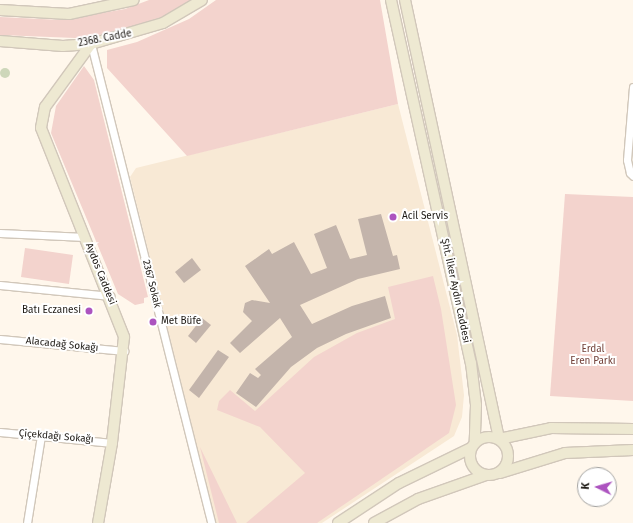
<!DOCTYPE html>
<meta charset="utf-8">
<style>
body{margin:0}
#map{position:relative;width:633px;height:523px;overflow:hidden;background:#fff7ec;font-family:"Fira Sans",sans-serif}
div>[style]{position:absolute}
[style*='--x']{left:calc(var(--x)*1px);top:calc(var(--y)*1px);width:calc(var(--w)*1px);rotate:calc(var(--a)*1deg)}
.built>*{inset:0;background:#f8e9d5}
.green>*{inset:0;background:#f3d3cd}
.water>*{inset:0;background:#ced7ba}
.round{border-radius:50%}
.building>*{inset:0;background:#c3b4ab}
.roads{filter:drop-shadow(1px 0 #d1c7ba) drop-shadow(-1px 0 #d1c7ba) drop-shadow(0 1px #d1c7ba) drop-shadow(0 -1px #d1c7ba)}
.street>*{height:7px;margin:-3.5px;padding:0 3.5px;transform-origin:3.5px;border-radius:3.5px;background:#fff}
.secondary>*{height:10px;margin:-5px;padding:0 5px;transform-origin:5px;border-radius:5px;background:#eee9d2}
.secondary>.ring{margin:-5px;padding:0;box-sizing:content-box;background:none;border:10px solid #eee9d2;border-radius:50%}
.dots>*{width:11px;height:11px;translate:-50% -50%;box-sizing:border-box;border:2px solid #fff;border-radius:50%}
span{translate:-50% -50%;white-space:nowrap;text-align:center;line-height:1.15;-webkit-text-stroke:4px #fff;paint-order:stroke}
.street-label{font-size:10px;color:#1c1813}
.poi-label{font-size:10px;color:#1c1813}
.left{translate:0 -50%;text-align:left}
.right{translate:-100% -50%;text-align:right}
.park-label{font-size:10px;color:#724139}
.north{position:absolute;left:577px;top:467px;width:40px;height:40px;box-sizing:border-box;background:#fff;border:1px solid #a4a3a1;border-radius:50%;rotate:275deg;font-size:11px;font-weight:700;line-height:16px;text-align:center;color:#1c1813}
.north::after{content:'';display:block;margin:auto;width:14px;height:18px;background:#ac53bf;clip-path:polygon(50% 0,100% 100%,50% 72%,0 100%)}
</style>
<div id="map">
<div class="built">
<i style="clip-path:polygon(398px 104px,457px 335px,464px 395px,462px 417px,454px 436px,322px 523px,216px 523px,130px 177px,136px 168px)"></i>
</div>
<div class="green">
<i style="clip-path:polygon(149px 0,192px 0,162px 17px,106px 34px,75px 38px,0 35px,0 17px,62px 20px,125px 9px)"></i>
<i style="clip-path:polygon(216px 0,380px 0,398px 104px,187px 156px,107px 68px,107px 50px,137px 42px,189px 19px)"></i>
<i style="clip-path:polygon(84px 66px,94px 80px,148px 297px,144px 298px,144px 303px,135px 305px,118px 294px,51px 133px,56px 106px)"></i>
<i style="clip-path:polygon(565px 194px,633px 197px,633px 401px,550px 396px)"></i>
<i style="clip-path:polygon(25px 248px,73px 255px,69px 284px,21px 277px)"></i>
<i style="clip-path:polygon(433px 276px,441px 309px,456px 405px,449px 433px,317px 523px,246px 523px,305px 473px,260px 427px,217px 410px,219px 401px,230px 390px,255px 411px,314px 357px,357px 333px,395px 319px,388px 287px)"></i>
<i style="clip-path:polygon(200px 447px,237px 523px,219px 523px)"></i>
</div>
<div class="water">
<i class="round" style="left:0;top:68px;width:10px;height:10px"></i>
</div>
<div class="building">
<i style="clip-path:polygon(381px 214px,393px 256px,397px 255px,400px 269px,358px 279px,300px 305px,312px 324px,352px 306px,385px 296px,391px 318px,346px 334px,317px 348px,291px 367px,256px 407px,236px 393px,250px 373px,258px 378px,261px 375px,255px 369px,292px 337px,280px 318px,240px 353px,230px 343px,252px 321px,243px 312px,245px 303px,252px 300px,270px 303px,245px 266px,269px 249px,272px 254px,294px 242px,311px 274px,327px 268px,314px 234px,336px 225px,350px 259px,367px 255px,358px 219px)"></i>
<i style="clip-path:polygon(192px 258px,201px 270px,184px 283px,175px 272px)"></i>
<i style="clip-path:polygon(202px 318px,211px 325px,196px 343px,188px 336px)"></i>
<i style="clip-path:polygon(218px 350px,229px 357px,199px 398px,189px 390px)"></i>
</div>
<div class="roads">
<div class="street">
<i style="--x:91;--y:44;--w:494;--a:75.9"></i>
<i style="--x:633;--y:87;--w:73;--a:94.7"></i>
<i style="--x:627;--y:160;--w:13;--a:77"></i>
<i style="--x:630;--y:173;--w:4;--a:45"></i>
<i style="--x:0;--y:233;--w:85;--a:2.7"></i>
<i style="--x:0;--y:285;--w:111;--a:5.7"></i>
<i style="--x:0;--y:339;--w:125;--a:5.5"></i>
<i style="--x:0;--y:432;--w:113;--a:5.6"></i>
<i style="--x:27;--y:523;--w:88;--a:-80.9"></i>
</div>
<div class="secondary">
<i style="--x:391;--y:0;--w:372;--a:77.6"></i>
<i style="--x:471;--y:363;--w:42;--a:83.2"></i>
<i style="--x:476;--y:405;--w:38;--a:92"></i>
<i style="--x:405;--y:0;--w:449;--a:77.9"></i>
<i style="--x:499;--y:439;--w:53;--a:-11.9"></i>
<i style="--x:551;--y:428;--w:82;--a:0.7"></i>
<i style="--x:0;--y:10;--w:69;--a:3.3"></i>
<i style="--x:69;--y:14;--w:66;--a:-12.2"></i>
<i style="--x:0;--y:41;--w:63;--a:4.5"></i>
<i style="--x:63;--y:46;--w:28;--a:-4"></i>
<i style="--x:91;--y:44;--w:75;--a:-16.3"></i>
<i style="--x:163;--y:23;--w:45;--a:-30.5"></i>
<i style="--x:91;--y:44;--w:78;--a:126.1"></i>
<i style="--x:45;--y:107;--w:21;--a:101"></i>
<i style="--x:41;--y:128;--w:225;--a:68.3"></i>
<i style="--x:124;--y:337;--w:107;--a:96.5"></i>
<i style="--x:112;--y:443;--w:81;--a:99.9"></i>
<i class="ring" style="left:470px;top:437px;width:28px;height:28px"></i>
<i style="--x:500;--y:473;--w:68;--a:-17.1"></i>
<i style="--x:565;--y:453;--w:68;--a:-2.5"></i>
<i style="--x:338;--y:523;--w:73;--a:-33.3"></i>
<i style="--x:399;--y:483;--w:80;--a:-25.9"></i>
<i style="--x:374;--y:523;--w:50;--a:-28.6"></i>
<i style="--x:418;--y:499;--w:72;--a:-19.4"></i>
</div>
</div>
<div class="dots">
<i style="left:393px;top:217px;background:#ac53bf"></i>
<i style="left:89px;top:311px;background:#ac53bf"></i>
<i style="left:153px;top:322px;background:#ac53bf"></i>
</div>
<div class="street-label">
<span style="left:105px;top:39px;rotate:-11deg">2368. Cadde</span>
<span style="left:100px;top:274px;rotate:68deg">Aydos Caddesi</span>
<span style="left:151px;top:284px;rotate:76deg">2367 Sokak</span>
<span style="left:455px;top:291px;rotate:78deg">Şht. İlker Aydın Caddesi</span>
<span style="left:62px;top:345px;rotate:6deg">Alacadağ Sokağı</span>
<span style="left:56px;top:437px;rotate:5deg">Çiçekdağı Sokağı</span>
</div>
<div class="poi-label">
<span class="left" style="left:402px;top:217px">Acil Servis</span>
<span class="right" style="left:81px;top:311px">Batı Eczanesi</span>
<span class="left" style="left:161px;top:322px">Met Büfe</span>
</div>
<div class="park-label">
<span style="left:593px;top:355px">Erdal<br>Eren Parkı</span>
</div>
<div class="north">K</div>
</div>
